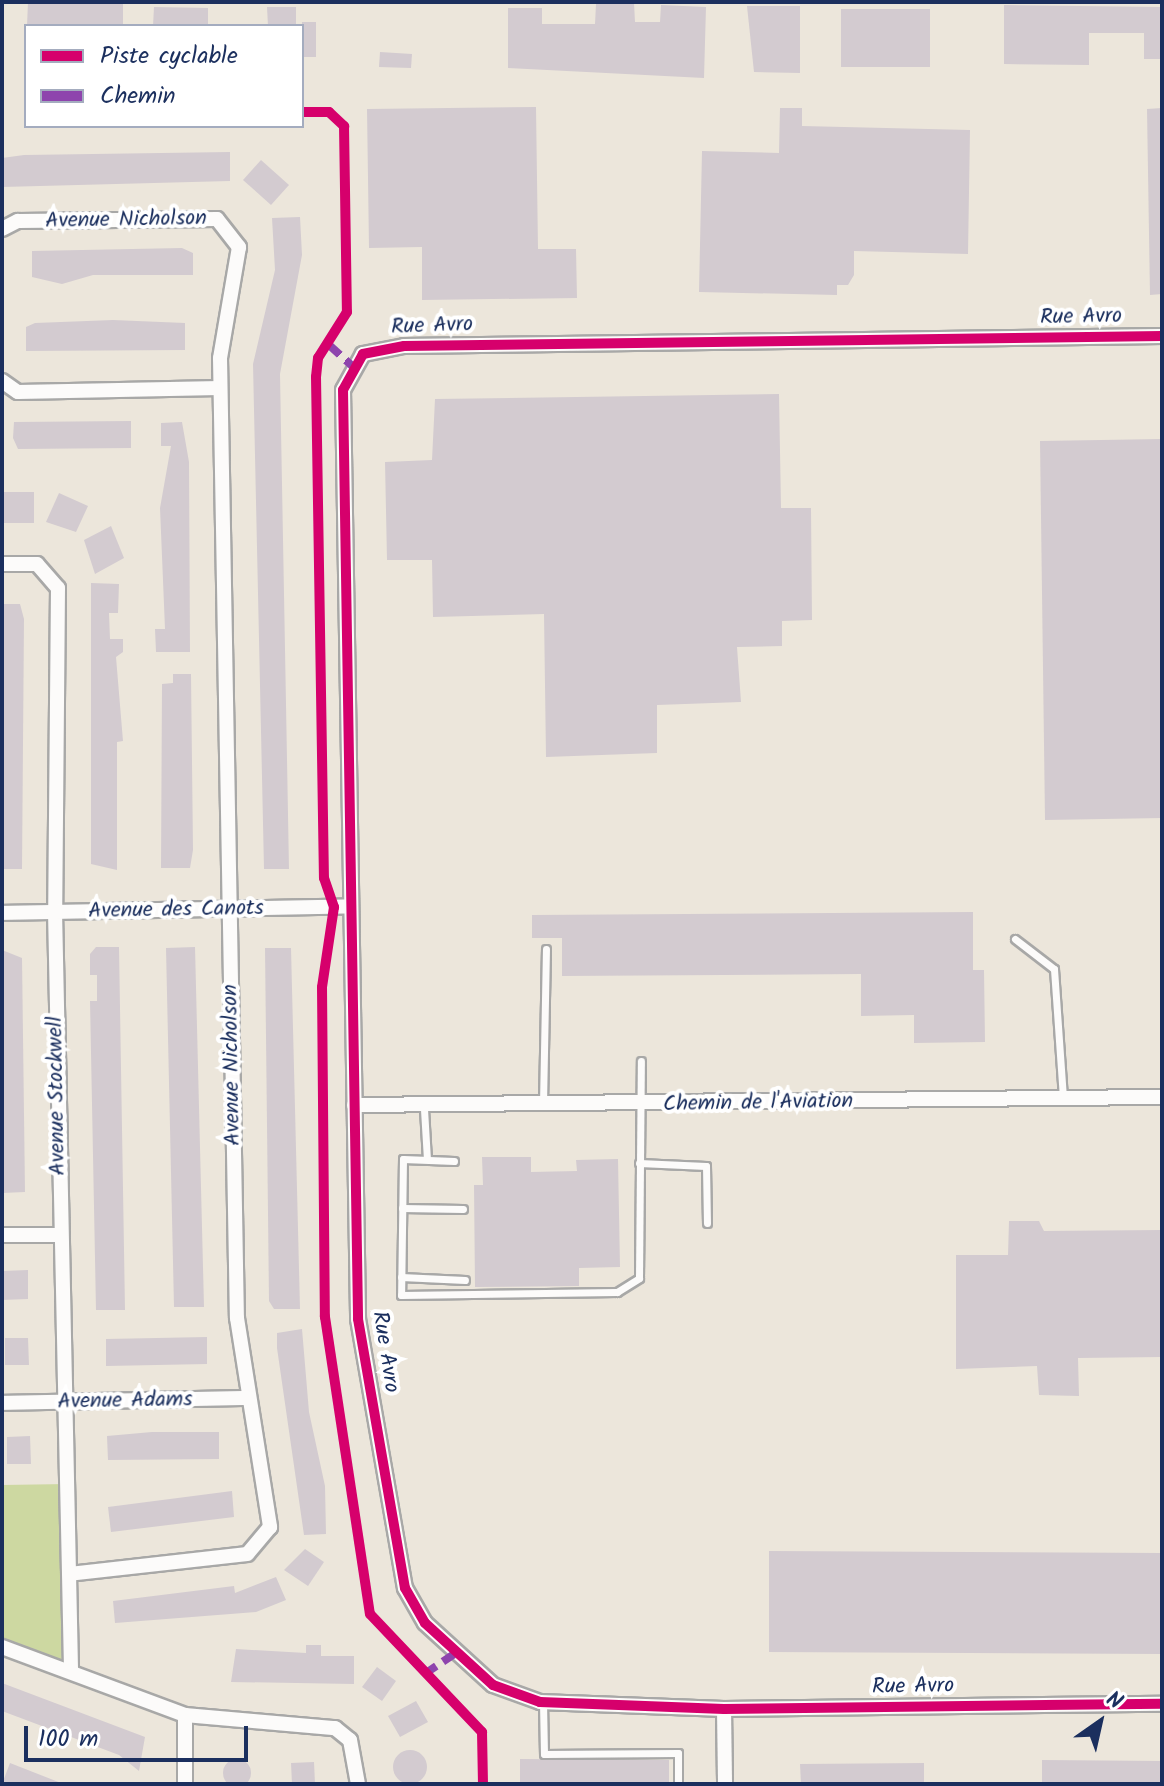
<!DOCTYPE html>
<style>
body{margin:0}
#map{position:relative;width:1164px;height:1786px;overflow:hidden;background:#ece6db;font-family:Kalam,sans-serif}
div>[style]{position:absolute}
[style*='--x']{left:calc(var(--x)*1px);top:calc(var(--y)*1px);width:calc(var(--w)*1px);rotate:calc(var(--a)*1deg)}
.green>*{inset:0;background:#cdd8a1}
.building>*{inset:0;background:#d3cbd0}
.round{border-radius:50%}
.roads{filter:drop-shadow(2px 0 #a8a8a7) drop-shadow(-2px 0 #a8a8a7) drop-shadow(0 2px #a8a8a7) drop-shadow(0 -2px #a8a8a7)}
.lane>*{height:7px;margin:-3.5px;padding:0 3.5px;transform-origin:3.5px;border-radius:3.5px;background:#fcfbfa}
.street>*{height:14px;margin:-7px;padding:0 7px;transform-origin:7px;border-radius:7px;background:#fcfbfa}
.quiet>*{height:8px;margin-top:-4px;transform-origin:0;background:repeating-linear-gradient(90deg,#8e44ad 0 16px,transparent 0 24px)}
.cycleway>*{height:10px;margin:-5px;padding:0 5px;transform-origin:5px;border-radius:5px;background:#d6006c}
span{translate:-50% -50%;white-space:nowrap;text-align:center;line-height:1.15;-webkit-text-stroke:8px #fff;paint-order:stroke}
.street-label{font-size:22px;color:#1b2f5e}
.frame{position:absolute;inset:0;border:4px solid #1b2f5e;pointer-events:none}
.legend{position:absolute;left:24px;top:24px;width:280px;height:104px;box-sizing:border-box;background:#fff;border:2px solid #a4acbf;margin:0;padding:10px 14px;list-style:none;font-size:24px;color:#1b2f5e}
.legend li{display:flex;align-items:center;gap:16px;height:40px}
.legend b{width:40px;border:2px solid #a4acbf}
.north{position:absolute;left:1060px;top:1682px;width:80px;height:80px;-webkit-text-stroke:6px #fff;paint-order:stroke;rotate:34deg;font-size:22px;font-weight:700;line-height:32px;text-align:center;color:#1b2f5e}
.north::after{content:'';display:block;margin:auto;width:28px;height:36px;background:#1b2f5e;clip-path:polygon(50% 0,100% 100%,50% 72%,0 100%)}
.scale{position:absolute;left:24px;top:1726px;width:224px;height:36px;box-sizing:border-box;border:4px solid #1b2f5e;border-top:0;padding-left:10px;font-size:24px;line-height:28px;white-space:nowrap;color:#1b2f5e;-webkit-text-stroke:6px #fff;paint-order:stroke}
</style>
<div id="map">
<div class="green">
<i style="clip-path:polygon(68px 1484px,71px 1671px,2px 1645px,2px 1485px)"></i>
</div>
<div class="building">
<i style="clip-path:polygon(28px 2px,123px 2px,123px 26px,27px 26px)"></i>
<i style="clip-path:polygon(634px 3px,635px 22px,660px 22px,661px 5px,706px 7px,704px 78px,508px 68px,508px 8px,542px 8px,542px 24px,595px 24px,596px 4px)"></i>
<i style="clip-path:polygon(1004px 5px,1162px 7px,1162px 59px,1144px 59px,1144px 33px,1089px 33px,1089px 65px,1004px 64px)"></i>
<i style="clip-path:polygon(747px 6px,800px 6px,800px 73px,754px 72px)"></i>
<i style="clip-path:polygon(154px 7px,208px 8px,208px 26px,153px 26px)"></i>
<i style="clip-path:polygon(267px 7px,296px 7px,296px 26px,268px 26px)"></i>
<i style="clip-path:polygon(841px 9px,930px 9px,930px 67px,841px 67px)"></i>
<i style="clip-path:polygon(302px 22px,316px 22px,316px 57px,302px 57px)"></i>
<i style="clip-path:polygon(380px 52px,412px 54px,411px 68px,379px 67px)"></i>
<i style="clip-path:polygon(536px 107px,538px 249px,576px 249px,577px 298px,422px 300px,422px 247px,369px 248px,367px 109px)"></i>
<i style="clip-path:polygon(780px 108px,802px 108px,802px 126px,970px 130px,968px 254px,854px 251px,854px 275px,848px 285px,837px 285px,837px 295px,699px 292px,702px 151px,779px 153px)"></i>
<i style="clip-path:polygon(1162px 108px,1162px 294px,1150px 295px,1147px 109px)"></i>
<i style="clip-path:polygon(230px 152px,230px 181px,2px 187px,2px 158px,24px 155px)"></i>
<i style="clip-path:polygon(261px 160px,289px 185px,271px 205px,243px 180px)"></i>
<i style="clip-path:polygon(300px 217px,302px 255px,280px 374px,289px 869px,264px 869px,253px 364px,275px 270px,272px 218px)"></i>
<i style="clip-path:polygon(182px 248px,193px 253px,193px 275px,93px 275px,62px 284px,32px 277px,32px 251px)"></i>
<i style="clip-path:polygon(113px 320px,185px 323px,185px 350px,26px 351px,26px 327px,35px 323px)"></i>
<i style="clip-path:polygon(779px 394px,781px 508px,811px 508px,812px 620px,782px 621px,782px 646px,737px 647px,741px 702px,657px 705px,657px 753px,546px 757px,544px 614px,433px 617px,432px 560px,387px 560px,385px 462px,432px 460px,435px 399px)"></i>
<i style="clip-path:polygon(131px 421px,131px 448px,18px 449px,13px 438px,14px 422px)"></i>
<i style="clip-path:polygon(182px 422px,189px 462px,190px 652px,156px 652px,155px 629px,165px 629px,160px 508px,171px 446px,161px 446px,161px 423px)"></i>
<i style="clip-path:polygon(1162px 439px,1162px 818px,1045px 820px,1040px 441px)"></i>
<i style="clip-path:polygon(3px 492px,34px 492px,34px 523px,3px 523px)"></i>
<i style="clip-path:polygon(59px 493px,88px 506px,76px 532px,46px 522px)"></i>
<i style="clip-path:polygon(111px 526px,124px 558px,95px 574px,84px 540px)"></i>
<i style="clip-path:polygon(91px 583px,119px 584px,118px 613px,109px 613px,110px 639px,123px 639px,123px 652px,116px 657px,123px 741px,117px 742px,117px 870px,91px 864px)"></i>
<i style="clip-path:polygon(2px 604px,20px 604px,24px 619px,22px 869px,2px 869px)"></i>
<i style="clip-path:polygon(173px 674px,191px 674px,193px 850px,190px 868px,161px 868px,162px 684px,173px 683px)"></i>
<i style="clip-path:polygon(973px 912px,973px 970px,984px 970px,985px 1042px,914px 1043px,914px 1015px,861px 1016px,861px 974px,562px 976px,562px 938px,532px 938px,532px 915px)"></i>
<i style="clip-path:polygon(96px 947px,119px 947px,125px 1310px,96px 1310px,90px 1001px,97px 1001px,97px 975px,90px 975px,90px 954px)"></i>
<i style="clip-path:polygon(195px 947px,204px 1307px,174px 1307px,166px 948px)"></i>
<i style="clip-path:polygon(265px 948px,291px 948px,300px 1309px,274px 1309px,269px 1301px)"></i>
<i style="clip-path:polygon(2px 950px,22px 958px,25px 1192px,2px 1193px)"></i>
<i style="clip-path:polygon(482px 1157px,531px 1157px,531px 1172px,577px 1171px,576px 1160px,618px 1159px,620px 1267px,579px 1268px,579px 1286px,475px 1287px,474px 1185px,483px 1185px)"></i>
<i style="clip-path:polygon(1009px 1221px,1039px 1221px,1044px 1231px,1162px 1230px,1162px 1357px,1078px 1358px,1079px 1396px,1039px 1395px,1037px 1366px,956px 1369px,956px 1255px,1008px 1255px)"></i>
<i style="clip-path:polygon(28px 1270px,28px 1299px,2px 1300px,2px 1271px)"></i>
<i style="clip-path:polygon(302px 1329px,309px 1412px,325px 1486px,326px 1534px,304px 1535px,277px 1348px,277px 1333px)"></i>
<i style="clip-path:polygon(207px 1337px,207px 1364px,106px 1366px,106px 1339px)"></i>
<i style="clip-path:polygon(5px 1338px,28px 1338px,29px 1365px,5px 1365px)"></i>
<i style="clip-path:polygon(152px 1432px,219px 1432px,219px 1459px,108px 1460px,107px 1436px)"></i>
<i style="clip-path:polygon(30px 1436px,31px 1464px,7px 1464px,7px 1437px)"></i>
<i style="clip-path:polygon(232px 1491px,234px 1517px,111px 1532px,108px 1507px)"></i>
<i style="clip-path:polygon(305px 1549px,324px 1562px,308px 1586px,284px 1570px)"></i>
<i style="clip-path:polygon(769px 1551px,1162px 1553px,1162px 1654px,769px 1652px)"></i>
<i style="clip-path:polygon(276px 1577px,286px 1600px,256px 1612px,115px 1623px,113px 1601px,234px 1586px,235px 1593px)"></i>
<i style="clip-path:polygon(306px 1645px,321px 1645px,321px 1656px,354px 1656px,354px 1684px,231px 1682px,236px 1649px,306px 1653px)"></i>
<i style="clip-path:polygon(377px 1667px,396px 1681px,382px 1701px,362px 1687px)"></i>
<i style="clip-path:polygon(2px 1683px,145px 1737px,139px 1771px,119px 1755px,2px 1711px)"></i>
<i style="clip-path:polygon(416px 1701px,428px 1722px,400px 1737px,388px 1716px)"></i>
<i class="round" style="left:393px;top:1750px;width:34px;height:34px"></i>
<i class="round" style="left:223px;top:1759px;width:28px;height:28px"></i>
<i style="clip-path:polygon(520px 1759px,669px 1760px,669px 1784px,520px 1784px)"></i>
<i style="clip-path:polygon(1042px 1760px,1162px 1761px,1162px 1784px,1042px 1784px)"></i>
<i style="clip-path:polygon(314px 1762px,315px 1784px,292px 1784px,291px 1763px)"></i>
<i style="clip-path:polygon(10px 1763px,61px 1783px,61px 1784px,2px 1784px)"></i>
<i style="clip-path:polygon(924px 1763px,924px 1784px,801px 1784px,800px 1764px)"></i>
</div>
<div class="roads">
<div class="lane">
<i style="--x:1015;--y:939;--w:49;--a:37.6"></i>
<i style="--x:1054;--y:969;--w:130;--a:86"></i>
<i style="--x:543;--y:1104;--w:155;--a:-88.9"></i>
<i style="--x:424;--y:1109;--w:50;--a:86.6"></i>
<i style="--x:454;--y:1161;--w:51;--a:-177.8"></i>
<i style="--x:403;--y:1159;--w:136;--a:90.8"></i>
<i style="--x:401;--y:1295;--w:216;--a:-0.8"></i>
<i style="--x:617;--y:1292;--w:26;--a:-32"></i>
<i style="--x:639;--y:1278;--w:217;--a:-89.5"></i>
<i style="--x:639;--y:1163;--w:67;--a:2.6"></i>
<i style="--x:706;--y:1166;--w:57;--a:89"></i>
<i style="--x:402;--y:1208;--w:61;--a:0.9"></i>
<i style="--x:401;--y:1277;--w:64;--a:2.7"></i>
<i style="--x:543;--y:1702;--w:52;--a:88.9"></i>
<i style="--x:544;--y:1754;--w:134;--a:-0.4"></i>
<i style="--x:678;--y:1753;--w:31;--a:90"></i>
</div>
<div class="street">
<i style="--x:2;--y:229;--w:18;--a:-27"></i>
<i style="--x:18;--y:221;--w:199;--a:-0.6"></i>
<i style="--x:217;--y:219;--w:36;--a:52"></i>
<i style="--x:239;--y:247;--w:113;--a:99.7"></i>
<i style="--x:220;--y:358;--w:960;--a:88.99"></i>
<i style="--x:237;--y:1318;--w:212;--a:81"></i>
<i style="--x:270;--y:1527;--w:35;--a:130"></i>
<i style="--x:247;--y:1554;--w:178;--a:173.6"></i>
<i style="--x:1162;--y:336;--w:758;--a:179.24"></i>
<i style="--x:404;--y:346;--w:42;--a:169"></i>
<i style="--x:363;--y:354;--w:41;--a:119.1"></i>
<i style="--x:343;--y:390;--w:929;--a:89.07"></i>
<i style="--x:358;--y:1319;--w:273;--a:80.1"></i>
<i style="--x:405;--y:1588;--w:40;--a:60.3"></i>
<i style="--x:425;--y:1623;--w:92;--a:42.4"></i>
<i style="--x:493;--y:1685;--w:50;--a:19.9"></i>
<i style="--x:540;--y:1702;--w:184;--a:2.2"></i>
<i style="--x:724;--y:1709;--w:438;--a:-0.7"></i>
<i style="--x:2;--y:381;--w:19;--a:35"></i>
<i style="--x:18;--y:392;--w:202;--a:-1.1"></i>
<i style="--x:2;--y:564;--w:35;--a:0"></i>
<i style="--x:37;--y:564;--w:32;--a:49"></i>
<i style="--x:58;--y:588;--w:323;--a:90.5"></i>
<i style="--x:55;--y:911;--w:760;--a:88.79"></i>
<i style="--x:2;--y:913;--w:349;--a:-1.1"></i>
<i style="--x:354;--y:1105;--w:808;--a:-0.57"></i>
<i style="--x:2;--y:1235;--w:57;--a:0"></i>
<i style="--x:2;--y:1403;--w:246;--a:-1.2"></i>
<i style="--x:2;--y:1647;--w:195;--a:20.4"></i>
<i style="--x:185;--y:1715;--w:151;--a:5"></i>
<i style="--x:335;--y:1728;--w:19;--a:39"></i>
<i style="--x:350;--y:1740;--w:45;--a:79.7"></i>
<i style="--x:724;--y:1709;--w:75;--a:89.2"></i>
<i style="--x:185;--y:1784;--w:69;--a:-90"></i>
</div>
</div>
<div class="quiet">
<i style="--x:328;--y:344;--w:45;--a:42.3"></i>
<i style="--x:423;--y:1675;--w:37;--a:-34"></i>
</div>
<div class="cycleway">
<i style="--x:302;--y:112;--w:27;--a:0"></i>
<i style="--x:329;--y:112;--w:21;--a:43"></i>
<i style="--x:344;--y:126;--w:186;--a:89.1"></i>
<i style="--x:347;--y:312;--w:54;--a:122.2"></i>
<i style="--x:318;--y:358;--w:19;--a:96"></i>
<i style="--x:316;--y:377;--w:501;--a:89.09"></i>
<i style="--x:324;--y:878;--w:31;--a:71"></i>
<i style="--x:334;--y:907;--w:81;--a:98.5"></i>
<i style="--x:322;--y:987;--w:330;--a:89.5"></i>
<i style="--x:325;--y:1317;--w:300;--a:81.4"></i>
<i style="--x:370;--y:1614;--w:163;--a:46.5"></i>
<i style="--x:482;--y:1732;--w:52;--a:88.9"></i>
<i style="--x:1162;--y:336;--w:758;--a:179.24"></i>
<i style="--x:404;--y:346;--w:42;--a:169"></i>
<i style="--x:363;--y:354;--w:41;--a:119.1"></i>
<i style="--x:343;--y:390;--w:929;--a:89.07"></i>
<i style="--x:358;--y:1319;--w:273;--a:80.1"></i>
<i style="--x:405;--y:1588;--w:40;--a:60.3"></i>
<i style="--x:425;--y:1623;--w:92;--a:42.4"></i>
<i style="--x:493;--y:1685;--w:50;--a:19.9"></i>
<i style="--x:540;--y:1702;--w:184;--a:2.2"></i>
<i style="--x:724;--y:1709;--w:438;--a:-0.7"></i>
</div>
<div class="street-label">
<span style="left:126px;top:220px;rotate:-1deg">Avenue Nicholson</span>
<span style="left:1081px;top:317px;rotate:-1deg">Rue Avro</span>
<span style="left:432px;top:326px;rotate:-2deg">Rue Avro</span>
<span style="left:176px;top:910px;rotate:-1deg">Avenue des Canots</span>
<span style="left:232px;top:1065px;rotate:-91deg">Avenue Nicholson</span>
<span style="left:57px;top:1096px;rotate:-91deg">Avenue Stockwell</span>
<span style="left:758px;top:1103px;rotate:-1deg">Chemin de l'Aviation</span>
<span style="left:385px;top:1352px;rotate:81deg">Rue Avro</span>
<span style="left:125px;top:1401px;rotate:-1deg">Avenue Adams</span>
<span style="left:913px;top:1687px;rotate:-1deg">Rue Avro</span>
</div>
<div class="frame"></div>
<ul class="legend">
<li><b style="height:10px;background:#d6006c"></b>Piste cyclable</li>
<li><b style="height:10px;background:#8e44ad"></b>Chemin</li>
</ul>
<div class="north">N</div>
<div class="scale">100 m</div>
</div>
